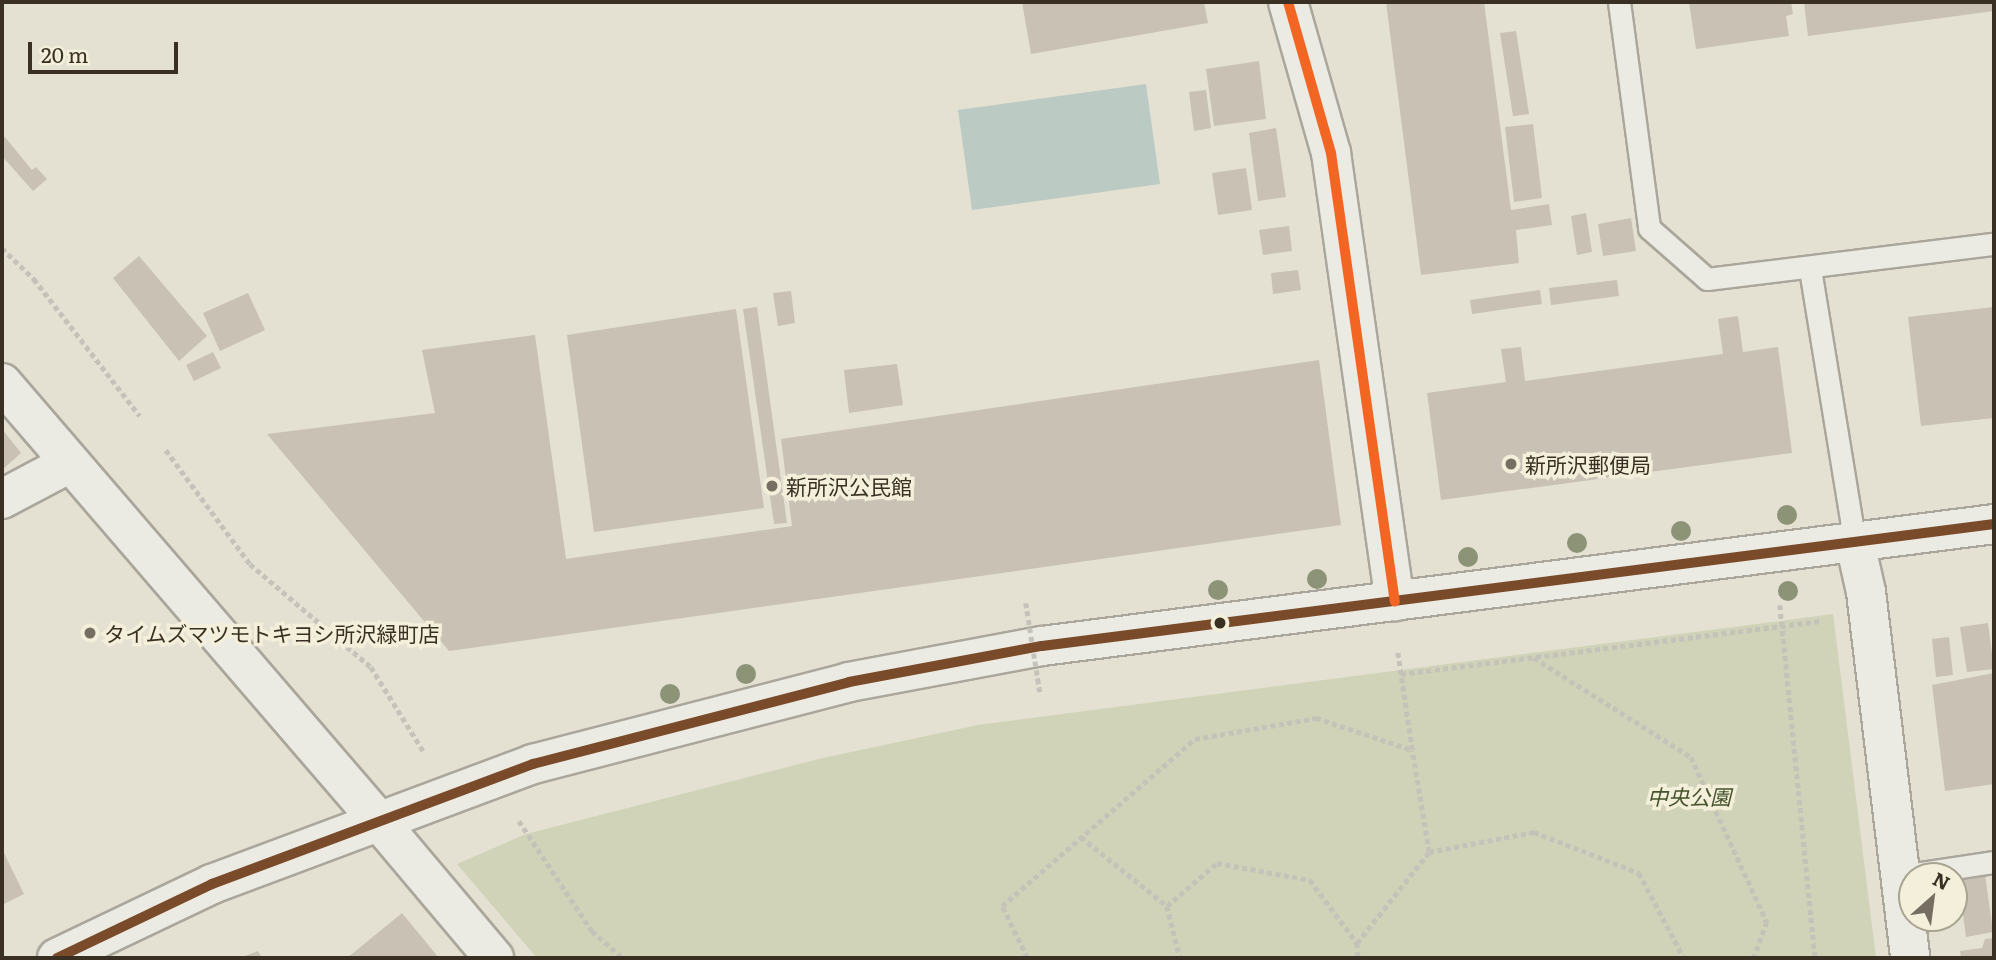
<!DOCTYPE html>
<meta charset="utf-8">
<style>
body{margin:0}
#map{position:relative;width:1996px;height:960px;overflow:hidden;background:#e4e1d3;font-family:Literata,"Noto Sans JP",serif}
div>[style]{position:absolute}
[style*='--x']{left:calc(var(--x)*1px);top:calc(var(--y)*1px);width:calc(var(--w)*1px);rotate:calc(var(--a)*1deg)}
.green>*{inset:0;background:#d0d3b7}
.water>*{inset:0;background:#bccac4}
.building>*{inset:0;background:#c8c1b4}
.path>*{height:4.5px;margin-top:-2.25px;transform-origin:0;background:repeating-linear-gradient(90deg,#c5c2ba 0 5px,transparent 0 8.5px)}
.roads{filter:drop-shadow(2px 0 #aaa69b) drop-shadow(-2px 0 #aaa69b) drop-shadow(0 2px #aaa69b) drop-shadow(0 -2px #aaa69b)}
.service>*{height:21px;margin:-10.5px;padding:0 10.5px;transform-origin:10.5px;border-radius:10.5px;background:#ecebe3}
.minor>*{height:38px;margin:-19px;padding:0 19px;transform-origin:19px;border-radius:19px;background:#ecebe3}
.tertiary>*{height:38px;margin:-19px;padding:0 19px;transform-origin:19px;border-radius:19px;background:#ecebe3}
.path-bridge>*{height:4.5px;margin-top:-2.25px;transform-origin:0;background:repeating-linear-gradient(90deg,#c5c2ba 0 5px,transparent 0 8.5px)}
.bus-1>*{height:10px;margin:-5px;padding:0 5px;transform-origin:5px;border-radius:5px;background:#7a4b2a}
.bus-2>*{height:10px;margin:-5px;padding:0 5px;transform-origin:5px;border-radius:5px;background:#f26522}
.trees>*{width:20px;height:20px;margin:-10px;border-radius:50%;background:#8c9377}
.dots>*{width:19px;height:19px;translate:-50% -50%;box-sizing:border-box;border:4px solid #f3efda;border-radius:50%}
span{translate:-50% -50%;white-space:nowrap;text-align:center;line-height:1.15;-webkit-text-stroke:7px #f3efda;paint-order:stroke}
.poi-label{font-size:21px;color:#393023}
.left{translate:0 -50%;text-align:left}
.park-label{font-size:21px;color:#44532c;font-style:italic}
.frame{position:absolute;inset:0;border:4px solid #393023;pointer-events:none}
.north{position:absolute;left:1898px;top:862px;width:70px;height:70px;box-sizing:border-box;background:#f3efda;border:2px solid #a9a391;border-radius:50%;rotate:28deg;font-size:19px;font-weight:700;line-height:28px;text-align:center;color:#393023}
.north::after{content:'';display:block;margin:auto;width:24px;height:32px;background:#756e61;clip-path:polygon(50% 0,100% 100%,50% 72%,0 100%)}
.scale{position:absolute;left:28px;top:42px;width:150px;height:32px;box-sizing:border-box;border:4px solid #393023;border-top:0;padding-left:9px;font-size:21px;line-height:24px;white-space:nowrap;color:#393023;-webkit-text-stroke:5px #f3efda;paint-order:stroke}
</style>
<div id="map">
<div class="green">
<i style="clip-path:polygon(1833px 614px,1876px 958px,537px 958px,457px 864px,526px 834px,823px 758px,978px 725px)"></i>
</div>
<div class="water">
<i style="clip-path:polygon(1146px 84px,1160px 184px,972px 210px,958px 110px)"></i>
</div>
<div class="building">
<i style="clip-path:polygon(1022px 2px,1204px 2px,1208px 23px,1031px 54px)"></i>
<i style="clip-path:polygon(1386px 2px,1484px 2px,1511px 210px,1549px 204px,1552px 225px,1516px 230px,1519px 263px,1421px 275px)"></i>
<i style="clip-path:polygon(1689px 2px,1791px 2px,1793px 14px,1786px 16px,1789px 36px,1696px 49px)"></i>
<i style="clip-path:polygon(1804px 2px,1994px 2px,1994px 11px,1808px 36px)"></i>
<i style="clip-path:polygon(1516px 31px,1529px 114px,1513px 116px,1500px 33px)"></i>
<i style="clip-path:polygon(1259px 61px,1266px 119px,1214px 126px,1206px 69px)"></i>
<i style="clip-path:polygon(1206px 90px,1211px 128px,1194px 131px,1189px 92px)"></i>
<i style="clip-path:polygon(1533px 124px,1542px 198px,1514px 202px,1505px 127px)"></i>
<i style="clip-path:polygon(1276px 128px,1286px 197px,1258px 201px,1249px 133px)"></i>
<i style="clip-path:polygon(4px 136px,32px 170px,36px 167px,47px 179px,33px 191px,2px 156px)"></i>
<i style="clip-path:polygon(1246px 168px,1252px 210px,1218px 215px,1212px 173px)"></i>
<i style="clip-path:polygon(1586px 213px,1592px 252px,1577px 255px,1571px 216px)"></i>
<i style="clip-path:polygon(1631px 218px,1636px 251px,1603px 256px,1598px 224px)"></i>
<i style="clip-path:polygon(1289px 226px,1292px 251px,1263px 255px,1259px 230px)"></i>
<i style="clip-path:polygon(139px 256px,207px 336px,179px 361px,113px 278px)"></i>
<i style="clip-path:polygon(1298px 270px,1301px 290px,1273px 294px,1271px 273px)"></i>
<i style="clip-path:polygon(1617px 280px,1619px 296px,1551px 305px,1549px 288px)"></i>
<i style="clip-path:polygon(1540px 290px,1542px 304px,1472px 314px,1470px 300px)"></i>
<i style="clip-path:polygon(791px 291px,795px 323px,778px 326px,773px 293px)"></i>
<i style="clip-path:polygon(248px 293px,265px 330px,220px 351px,203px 313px)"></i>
<i style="clip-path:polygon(757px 307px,787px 523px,774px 524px,743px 309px)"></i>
<i style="clip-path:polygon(1994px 307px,1994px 418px,1921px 426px,1908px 317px)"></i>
<i style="clip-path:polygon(736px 309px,764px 508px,594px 532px,567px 335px)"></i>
<i style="clip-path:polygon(1738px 316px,1743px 352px,1778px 347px,1792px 453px,1441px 500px,1427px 393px,1506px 382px,1501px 349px,1521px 347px,1525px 381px,1723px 354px,1718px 319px)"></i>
<i style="clip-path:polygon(535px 335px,566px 559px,792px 526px,781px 439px,1319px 360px,1341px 525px,449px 651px,267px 434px,435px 413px,422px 350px)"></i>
<i style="clip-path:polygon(213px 352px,221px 368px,194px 381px,186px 365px)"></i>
<i style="clip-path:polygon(897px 364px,903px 405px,849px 413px,844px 370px)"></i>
<i style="clip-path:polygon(2px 429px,21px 453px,2px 470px)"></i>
<i style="clip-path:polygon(1988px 623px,1994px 669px,1967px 672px,1960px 627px)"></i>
<i style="clip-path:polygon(1949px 637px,1953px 675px,1936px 677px,1932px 639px)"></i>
<i style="clip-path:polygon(1994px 673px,1994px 784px,1945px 791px,1932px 685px)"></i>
<i style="clip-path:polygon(2px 849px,24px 894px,2px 905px)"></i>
<i style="clip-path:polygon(1985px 874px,1993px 932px,1966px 937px,1958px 878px)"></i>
<i style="clip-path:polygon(402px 913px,439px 958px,347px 958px)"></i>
<i style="clip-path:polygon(1994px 938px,1994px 958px,1961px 958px,1960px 951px,1982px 948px,1985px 939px)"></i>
<i style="clip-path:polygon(258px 951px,262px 958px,240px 958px)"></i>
</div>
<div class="path">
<i style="--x:2;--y:248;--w:45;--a:44.1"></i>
<i style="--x:34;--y:279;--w:173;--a:52.3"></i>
<i style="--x:166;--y:450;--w:142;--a:53.6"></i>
<i style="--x:250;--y:564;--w:159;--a:40.4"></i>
<i style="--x:371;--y:667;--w:100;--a:58.1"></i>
<i style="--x:1780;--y:605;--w:355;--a:84.3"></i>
<i style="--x:1534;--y:658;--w:186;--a:32.2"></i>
<i style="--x:1691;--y:757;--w:182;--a:65.3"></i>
<i style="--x:1767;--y:922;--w:38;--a:110"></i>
<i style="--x:1401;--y:674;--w:425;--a:-7.2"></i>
<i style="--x:519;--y:821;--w:132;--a:56.4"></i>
<i style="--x:592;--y:931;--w:41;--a:41.1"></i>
<i style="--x:1081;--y:837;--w:110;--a:38.7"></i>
<i style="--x:1167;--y:906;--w:54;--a:76"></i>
<i style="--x:1429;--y:852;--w:107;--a:-10.8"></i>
<i style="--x:1534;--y:832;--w:113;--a:21.3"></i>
<i style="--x:1639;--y:873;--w:96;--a:62.1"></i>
<i style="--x:1167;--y:906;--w:66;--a:-40.7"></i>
<i style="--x:1217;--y:863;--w:95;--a:10.4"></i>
<i style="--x:1310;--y:880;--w:79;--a:53.3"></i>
<i style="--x:1357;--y:943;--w:15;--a:86"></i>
<i style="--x:1357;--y:943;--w:116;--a:-51.6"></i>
<i style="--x:1429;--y:852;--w:103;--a:-99.5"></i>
<i style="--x:1027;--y:958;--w:58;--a:-115.7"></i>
<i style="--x:1002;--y:906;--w:255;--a:-40.9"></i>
<i style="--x:1195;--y:739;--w:123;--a:-9.8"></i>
<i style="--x:1316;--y:718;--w:101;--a:18.4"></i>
<i style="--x:1412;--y:750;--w:102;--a:-98.4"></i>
</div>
<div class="roads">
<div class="service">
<i style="--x:1619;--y:2;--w:228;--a:82.4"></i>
<i style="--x:1649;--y:228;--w:77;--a:41.3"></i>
<i style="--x:1707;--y:279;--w:289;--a:-7"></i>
<i style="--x:1810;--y:269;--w:278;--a:80.7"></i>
<i style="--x:1900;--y:876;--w:95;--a:-8.5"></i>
</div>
<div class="minor">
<i style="--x:1288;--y:2;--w:157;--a:74.1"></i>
<i style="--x:1331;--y:153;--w:453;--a:81.9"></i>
<i style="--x:2;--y:383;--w:575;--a:49.3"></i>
<i style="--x:2;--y:499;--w:75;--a:-27.9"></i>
<i style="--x:1855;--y:543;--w:50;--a:77.3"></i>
<i style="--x:1866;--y:592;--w:369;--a:83.1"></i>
</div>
<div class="tertiary">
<i style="--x:377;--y:819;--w:182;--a:49.9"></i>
<i style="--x:57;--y:958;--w:172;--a:-25.5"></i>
<i style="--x:212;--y:884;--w:343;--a:-20.5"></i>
<i style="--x:533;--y:764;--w:326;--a:-14.5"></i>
<i style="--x:849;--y:682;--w:196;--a:-10.6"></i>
<i style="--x:1042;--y:646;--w:960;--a:-7.3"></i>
</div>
</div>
<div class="path-bridge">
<i style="--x:1026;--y:603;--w:90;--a:81.1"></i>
</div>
<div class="bus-1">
<i style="--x:57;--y:958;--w:172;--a:-25.5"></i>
<i style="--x:212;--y:884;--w:343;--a:-20.5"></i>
<i style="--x:533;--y:764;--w:326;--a:-14.5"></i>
<i style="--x:849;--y:682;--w:196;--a:-10.6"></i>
<i style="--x:1042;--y:646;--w:960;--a:-7.3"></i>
</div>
<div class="bus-2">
<i style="--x:1288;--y:2;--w:157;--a:74.1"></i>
<i style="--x:1331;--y:153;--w:453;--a:81.9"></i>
</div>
<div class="trees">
<i style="left:1787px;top:515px"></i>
<i style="left:1681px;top:531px"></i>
<i style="left:1577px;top:543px"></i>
<i style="left:1468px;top:557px"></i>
<i style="left:1317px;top:579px"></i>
<i style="left:1218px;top:590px"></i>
<i style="left:1788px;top:591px"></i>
<i style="left:746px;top:674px"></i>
<i style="left:670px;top:694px"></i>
</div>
<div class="dots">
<i style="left:1511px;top:464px;background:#756e61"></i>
<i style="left:772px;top:486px;background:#756e61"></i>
<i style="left:1220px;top:623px;background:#393023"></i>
<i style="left:90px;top:633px;background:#756e61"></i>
</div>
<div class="poi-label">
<span class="left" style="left:1525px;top:464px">新所沢郵便局</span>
<span class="left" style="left:786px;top:486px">新所沢公民館</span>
<span class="left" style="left:104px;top:633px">タイムズマツモトキヨシ所沢緑町店</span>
</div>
<div class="park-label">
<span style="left:1689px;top:796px">中央公園</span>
</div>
<div class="frame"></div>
<div class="north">N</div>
<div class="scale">20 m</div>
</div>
